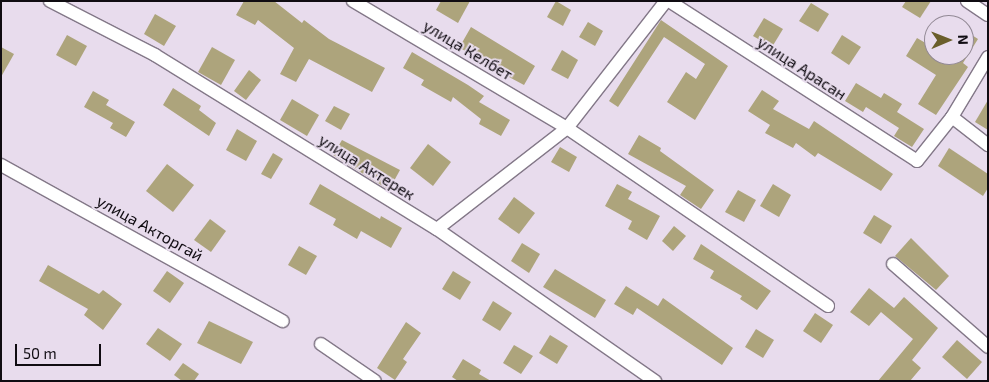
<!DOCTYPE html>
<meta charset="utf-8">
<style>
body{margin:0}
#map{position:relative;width:989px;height:382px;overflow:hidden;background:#e8dced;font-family:"Exo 2",sans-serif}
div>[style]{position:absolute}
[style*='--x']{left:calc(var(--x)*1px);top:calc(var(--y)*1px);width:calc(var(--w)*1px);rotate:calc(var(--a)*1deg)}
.building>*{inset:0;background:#ada47c}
.roads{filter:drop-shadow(1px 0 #837888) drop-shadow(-1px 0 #837888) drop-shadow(0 1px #837888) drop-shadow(0 -1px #837888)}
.minor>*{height:12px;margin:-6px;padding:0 6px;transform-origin:6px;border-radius:6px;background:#fff}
span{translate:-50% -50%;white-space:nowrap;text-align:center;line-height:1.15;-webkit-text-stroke:4px #e8dced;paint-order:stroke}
.street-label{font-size:16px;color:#100c12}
.frame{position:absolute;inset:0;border:2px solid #100c12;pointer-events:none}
.north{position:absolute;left:924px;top:15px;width:50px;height:50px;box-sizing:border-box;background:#e8dced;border:1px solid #928995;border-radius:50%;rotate:89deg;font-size:14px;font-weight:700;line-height:20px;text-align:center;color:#100c12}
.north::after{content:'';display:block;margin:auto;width:18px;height:22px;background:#6a5e2b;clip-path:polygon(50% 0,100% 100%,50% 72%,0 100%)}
.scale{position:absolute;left:15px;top:344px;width:86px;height:22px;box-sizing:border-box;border:2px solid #100c12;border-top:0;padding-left:6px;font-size:15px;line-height:18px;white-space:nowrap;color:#100c12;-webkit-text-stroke:4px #e8dced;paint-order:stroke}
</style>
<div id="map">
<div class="building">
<i style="clip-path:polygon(244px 1px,274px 1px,302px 23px,304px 20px,329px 39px,385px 68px,372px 92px,309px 59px,296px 82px,280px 74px,294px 48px,258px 20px,255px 25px,236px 15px)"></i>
<i style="clip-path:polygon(441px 1px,470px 1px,458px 23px,436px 10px)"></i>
<i style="clip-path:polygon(556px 1px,571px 10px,563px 26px,547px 17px)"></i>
<i style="clip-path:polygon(906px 1px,931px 1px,920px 18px,902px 7px)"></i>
<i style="clip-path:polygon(811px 3px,829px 14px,818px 32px,799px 21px)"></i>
<i style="clip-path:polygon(155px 14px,176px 26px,164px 46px,144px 34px)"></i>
<i style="clip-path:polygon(764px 18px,783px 29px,772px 47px,753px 36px)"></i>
<i style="clip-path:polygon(661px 20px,728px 66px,695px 120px,667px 102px,686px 72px,696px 79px,705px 64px,664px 37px,618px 107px,609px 101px)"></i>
<i style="clip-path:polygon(588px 22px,603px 31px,595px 46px,579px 37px)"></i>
<i style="clip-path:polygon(471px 27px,535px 66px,524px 85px,507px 76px,510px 71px,459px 48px)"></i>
<i style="clip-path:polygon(964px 30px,978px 39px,963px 63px,968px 67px,936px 115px,918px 104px,936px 75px,906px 56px,917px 38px,934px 48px,934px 55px,964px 55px)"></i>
<i style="clip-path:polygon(67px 35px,87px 46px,76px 66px,56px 55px)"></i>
<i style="clip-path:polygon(842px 35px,861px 47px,849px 65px,831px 53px)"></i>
<i style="clip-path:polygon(1px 47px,14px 54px,1px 77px)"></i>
<i style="clip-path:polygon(212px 47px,235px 60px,221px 85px,198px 72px)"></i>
<i style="clip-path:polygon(562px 50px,578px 60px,568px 79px,551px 70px)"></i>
<i style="clip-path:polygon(412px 52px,468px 85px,484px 96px,479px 102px,510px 120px,501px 136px,479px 124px,481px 119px,453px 97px,451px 102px,421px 85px,424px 80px,403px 68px)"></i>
<i style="clip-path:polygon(249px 70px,261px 80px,246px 100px,234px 91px)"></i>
<i style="clip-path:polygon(856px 83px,881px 98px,884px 93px,902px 104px,897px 112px,924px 129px,912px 147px,894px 136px,899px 128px,866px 107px,863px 112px,845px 101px)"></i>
<i style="clip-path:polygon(173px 88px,201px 106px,199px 110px,216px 123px,209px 136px,163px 105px)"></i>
<i style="clip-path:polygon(762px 90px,779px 101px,773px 109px,809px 129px,814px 121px,893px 174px,881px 191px,818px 153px,815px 157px,796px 143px,793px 148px,765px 133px,770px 125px,748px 111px)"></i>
<i style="clip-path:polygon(93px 91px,109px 100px,106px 105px,135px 122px,126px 137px,110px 128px,113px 123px,84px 107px)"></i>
<i style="clip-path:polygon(292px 99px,319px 115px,307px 136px,280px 120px)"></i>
<i style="clip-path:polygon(988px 100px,988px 130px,975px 122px)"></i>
<i style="clip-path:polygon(334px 106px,350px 114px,341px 130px,325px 121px)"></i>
<i style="clip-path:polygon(237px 129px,257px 141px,246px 161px,226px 150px)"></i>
<i style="clip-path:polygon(639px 135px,661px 148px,660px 151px,714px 190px,701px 209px,680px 195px,686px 186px,628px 154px)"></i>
<i style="clip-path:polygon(342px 140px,400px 170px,389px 190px,333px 155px)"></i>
<i style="clip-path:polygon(428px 144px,451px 162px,433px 186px,410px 168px)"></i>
<i style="clip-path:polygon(560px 147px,577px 157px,569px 172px,551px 162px)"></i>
<i style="clip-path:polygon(949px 148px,988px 174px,988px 188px,983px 196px,938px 166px)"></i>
<i style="clip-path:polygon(273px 153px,283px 159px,271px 179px,261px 174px)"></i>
<i style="clip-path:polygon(167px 164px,194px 185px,173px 212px,146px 191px)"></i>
<i style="clip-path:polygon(320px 184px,380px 219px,381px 216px,402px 228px,391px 248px,361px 231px,357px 239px,333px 225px,336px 219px,309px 204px)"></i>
<i style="clip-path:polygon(617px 184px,632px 192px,628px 199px,660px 216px,647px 240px,628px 229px,632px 221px,605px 206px)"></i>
<i style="clip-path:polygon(773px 184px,791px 195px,779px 217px,760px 206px)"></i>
<i style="clip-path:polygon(738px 190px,756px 200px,744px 222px,725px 212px)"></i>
<i style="clip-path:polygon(514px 197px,535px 213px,519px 234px,498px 219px)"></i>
<i style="clip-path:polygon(874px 215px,892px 226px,881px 244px,863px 233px)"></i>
<i style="clip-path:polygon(210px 219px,226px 231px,211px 252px,194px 240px)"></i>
<i style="clip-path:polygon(674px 226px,686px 236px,673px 251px,662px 241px)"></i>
<i style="clip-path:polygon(911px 238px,949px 276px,936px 290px,895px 256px)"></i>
<i style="clip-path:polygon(522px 243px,540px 254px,529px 273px,511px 261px)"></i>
<i style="clip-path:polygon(701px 244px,771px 291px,757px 310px,740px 299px,742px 296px,710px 278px,714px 271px,693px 259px)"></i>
<i style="clip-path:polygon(299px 246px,317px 256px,306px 275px,288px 265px)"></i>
<i style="clip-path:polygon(48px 265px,99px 294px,103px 290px,122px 304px,103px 330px,84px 315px,88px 309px,39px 281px)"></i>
<i style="clip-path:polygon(555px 269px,606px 300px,595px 318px,543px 287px)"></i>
<i style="clip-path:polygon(167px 271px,184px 283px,170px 303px,153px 291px)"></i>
<i style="clip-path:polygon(453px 271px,471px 282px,460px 300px,442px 289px)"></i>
<i style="clip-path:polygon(626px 286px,658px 306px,663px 298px,733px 348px,722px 365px,637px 308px,633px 315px,614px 304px)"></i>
<i style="clip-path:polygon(869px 288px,894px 308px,904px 297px,938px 328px,912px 360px,921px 368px,910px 381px,878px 381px,913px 339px,881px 312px,869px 326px,850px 312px)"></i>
<i style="clip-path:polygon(493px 301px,512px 313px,500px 331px,482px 320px)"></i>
<i style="clip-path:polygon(815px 313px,833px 325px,821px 343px,803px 331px)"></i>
<i style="clip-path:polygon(209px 321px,253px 342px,241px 364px,197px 343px)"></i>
<i style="clip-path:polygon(406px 322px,421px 333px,403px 359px,407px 362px,395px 380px,377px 368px)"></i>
<i style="clip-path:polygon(158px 328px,182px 344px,170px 361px,146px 344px)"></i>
<i style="clip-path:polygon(756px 329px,774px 340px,763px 358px,745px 347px)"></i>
<i style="clip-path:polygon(550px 335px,568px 346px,557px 364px,539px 353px)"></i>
<i style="clip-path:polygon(957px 340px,982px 362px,967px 379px,942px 357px)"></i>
<i style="clip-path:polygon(514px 345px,533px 356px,521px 374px,503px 363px)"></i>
<i style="clip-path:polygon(463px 359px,481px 370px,479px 374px,491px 381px,458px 381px,452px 377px)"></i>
<i style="clip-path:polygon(183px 363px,199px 374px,194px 381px,182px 381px,174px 375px)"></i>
</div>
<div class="roads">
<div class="minor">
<i style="--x:50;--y:1;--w:118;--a:27.2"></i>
<i style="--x:155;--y:55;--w:331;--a:31.7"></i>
<i style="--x:437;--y:229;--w:266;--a:34.9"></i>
<i style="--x:353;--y:1;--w:249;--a:30.7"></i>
<i style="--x:567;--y:128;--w:316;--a:34.3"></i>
<i style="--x:669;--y:1;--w:295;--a:32.8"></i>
<i style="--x:917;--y:161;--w:56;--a:-51.5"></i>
<i style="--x:952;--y:117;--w:70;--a:-59"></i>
<i style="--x:967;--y:1;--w:25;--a:34"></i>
<i style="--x:952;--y:117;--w:46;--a:37.9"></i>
<i style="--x:1;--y:165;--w:322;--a:29"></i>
<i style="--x:437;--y:229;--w:165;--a:-37.8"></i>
<i style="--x:567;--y:128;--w:161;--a:-52.1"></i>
<i style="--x:893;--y:264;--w:126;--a:41.1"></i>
<i style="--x:321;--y:344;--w:65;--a:34.4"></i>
</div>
</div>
<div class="street-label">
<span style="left:468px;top:50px;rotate:31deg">улица Келбет</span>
<span style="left:802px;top:68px;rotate:33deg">улица Арасан</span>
<span style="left:367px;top:167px;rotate:32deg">улица Актерек</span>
<span style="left:150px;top:228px;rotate:29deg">улица Акторгай</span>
</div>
<div class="frame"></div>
<div class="north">N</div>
<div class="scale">50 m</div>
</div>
